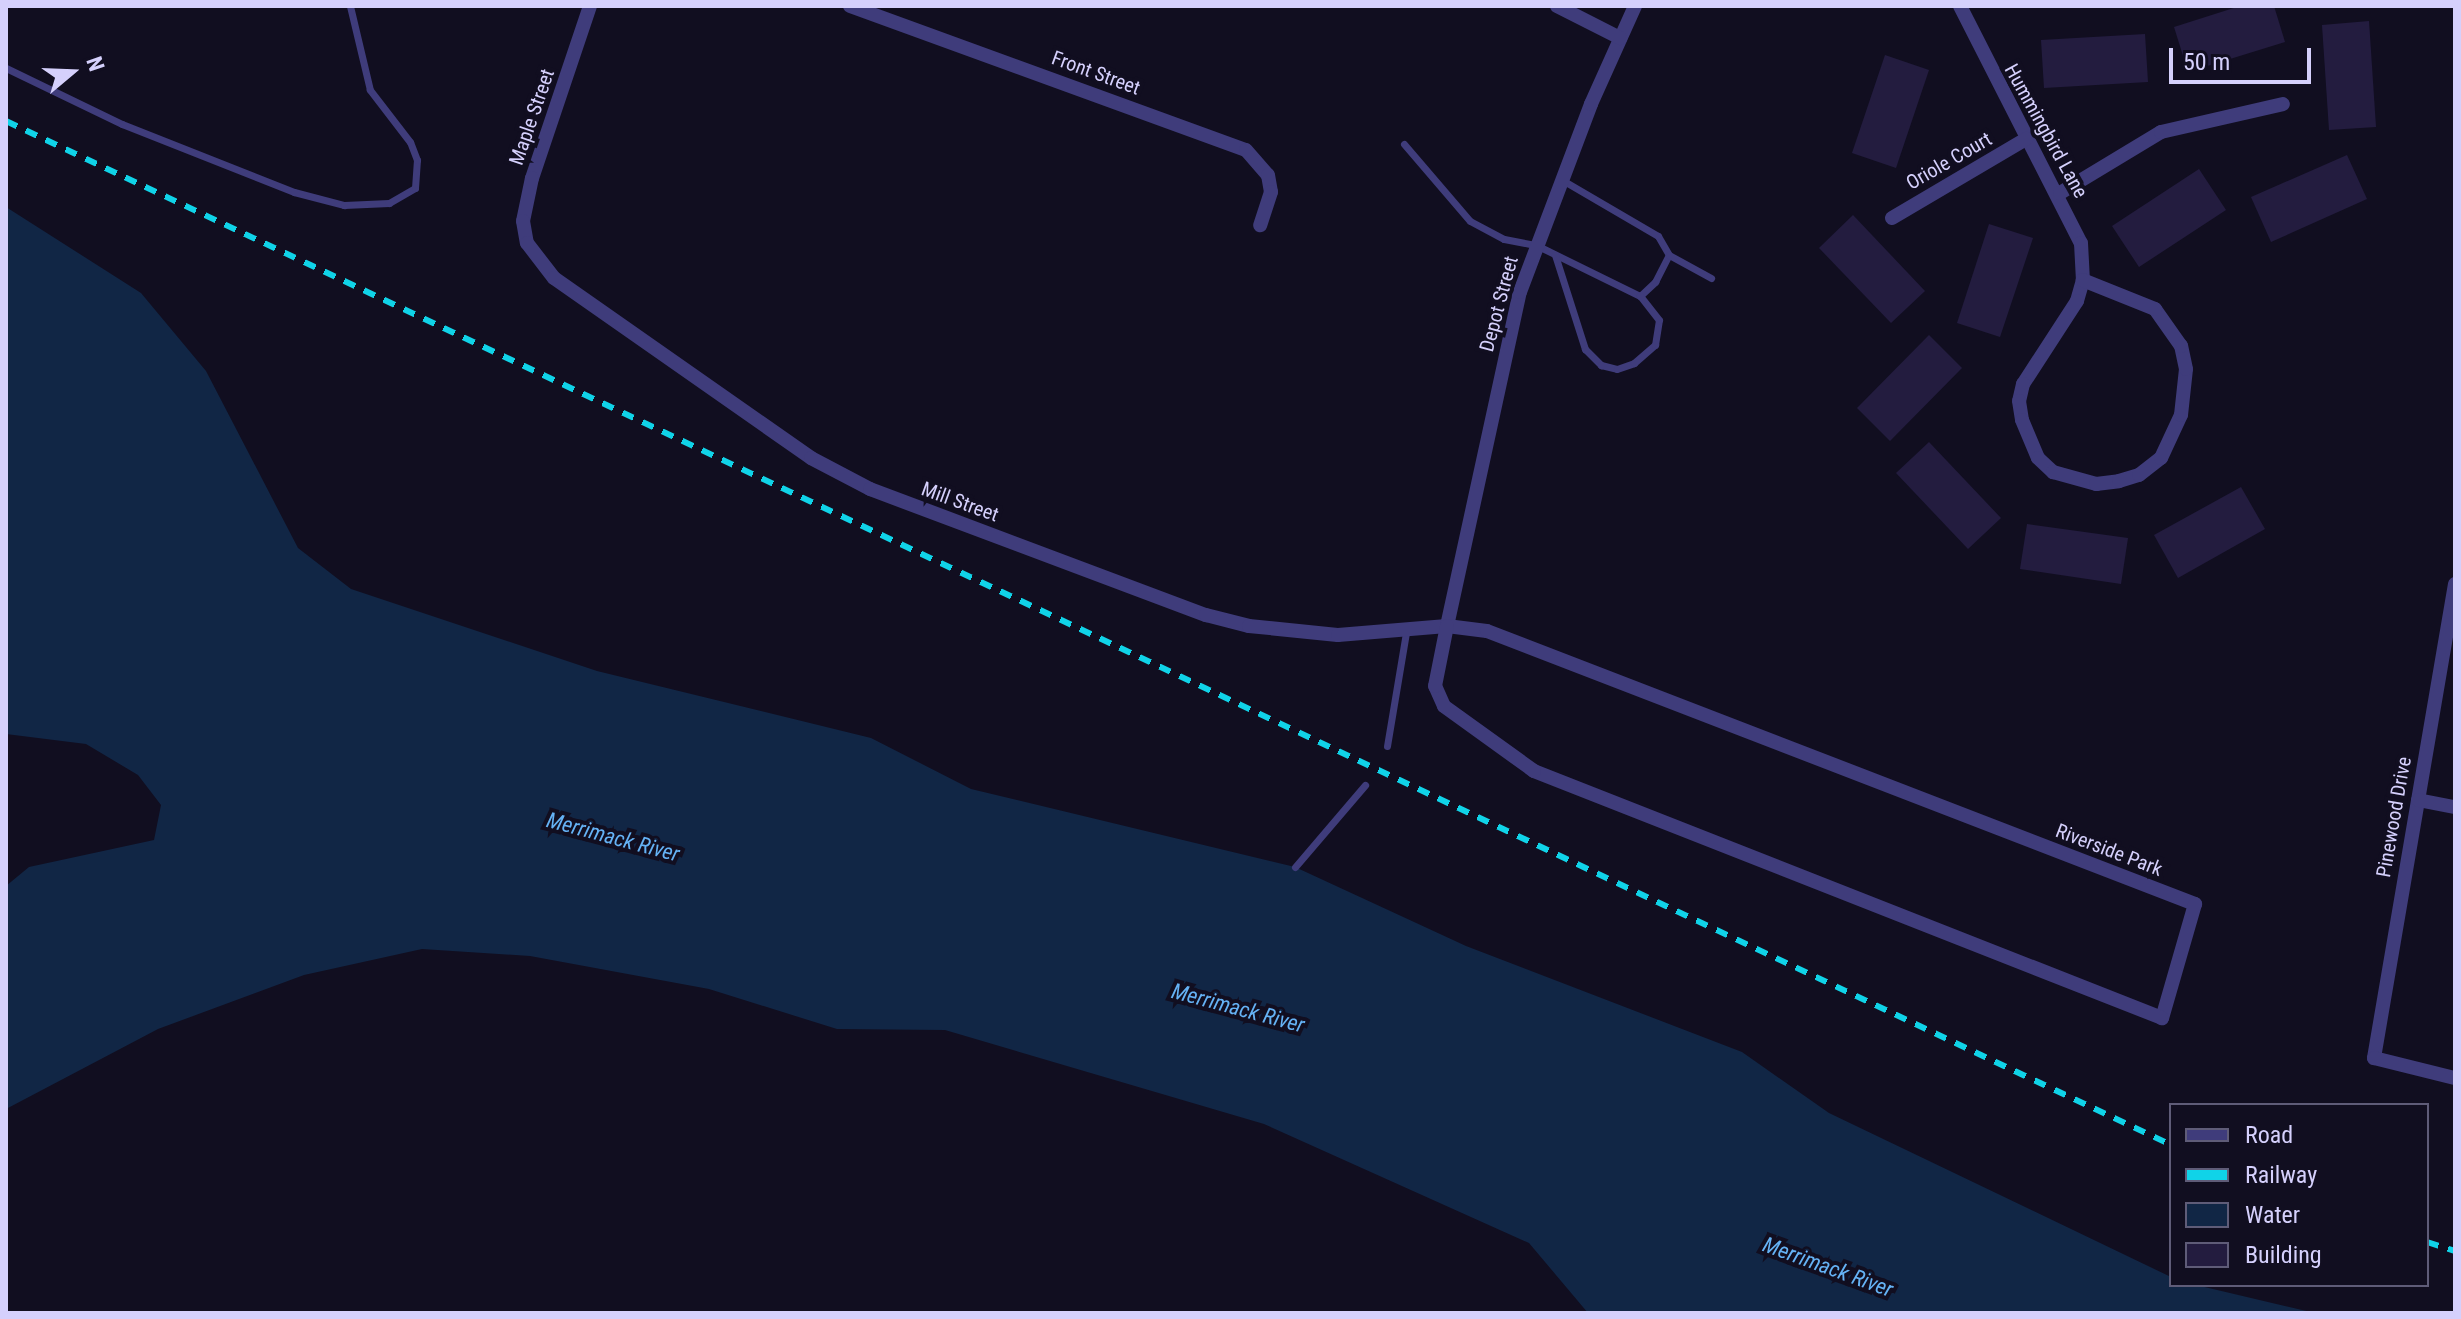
<!DOCTYPE html>
<style>
body{margin:0}
#map{position:relative;width:2461px;height:1319px;overflow:hidden;background:#110e20;font-family:"Roboto Condensed",sans-serif}
div>[style]{position:absolute}
[style*='--x']{left:calc(var(--x)*1px);top:calc(var(--y)*1px);width:calc(var(--w)*1px);rotate:calc(var(--a)*1deg)}
.water>*{inset:0;background:#112645}
.building>*{inset:0;background:#231c3f}
.service>*{height:7px;margin:-3.5px;padding:0 3.5px;transform-origin:3.5px;border-radius:3.5px;background:#3f3c7b}
.minor>*{height:14px;margin:-7px;padding:0 7px;transform-origin:7px;border-radius:7px;background:#3f3c7b}
.rail>*{height:6px;margin-top:-3px;transform-origin:0;background:repeating-linear-gradient(90deg,#10d3e8 0 12px,transparent 0 22px)}
span{translate:-50% -50%;white-space:nowrap;text-align:center;line-height:1.15;-webkit-text-stroke:8px #110e20;paint-order:stroke}
.street-label{font-size:20px;color:#d5d0fc}
.water-label{font-size:22px;color:#65b2f5;font-style:italic}
.frame{position:absolute;inset:0;border:8px solid #d5d0fc;pointer-events:none}
.legend{position:absolute;left:2169px;top:1103px;width:260px;height:184px;box-sizing:border-box;background:#110e20;border:2px solid #5f5c78;margin:0;padding:10px 14px;list-style:none;font-size:24px;color:#d5d0fc}
.legend li{display:flex;align-items:center;gap:16px;height:40px}
.legend b{width:40px;border:2px solid #5f5c78}
.north{position:absolute;left:32px;top:32px;width:80px;height:80px;-webkit-text-stroke:6px #110e20;paint-order:stroke;rotate:71deg;font-size:22px;font-weight:700;line-height:32px;text-align:center;color:#d5d0fc}
.north::after{content:'';display:block;margin:auto;width:28px;height:36px;background:#d5d0fc;clip-path:polygon(50% 0,100% 100%,50% 72%,0 100%)}
.scale{position:absolute;left:2169px;top:48px;width:142px;height:36px;box-sizing:border-box;border:4px solid #d5d0fc;border-top:0;padding-left:10px;font-size:24px;line-height:28px;white-space:nowrap;color:#d5d0fc;-webkit-text-stroke:6px #110e20;paint-order:stroke}
</style>
<div id="map">
<div class="water">
<i style="clip-path:polygon(6px 207px,141px 293px,206px 371px,298px 548px,351px 589px,597px 671px,871px 738px,971px 789px,1295px 867px,1466px 946px,1742px 1052px,1829px 1113px,2171px 1277px,2171px 1285px,2196px 1285px,2315px 1313px,1588px 1313px,1529px 1243px,1264px 1124px,945px 1030px,837px 1029px,709px 989px,530px 956px,422px 949px,304px 975px,158px 1029px,6px 1109px,6px 886px,29px 867px,154px 840px,161px 805px,138px 775px,86px 744px,6px 734px)"></i>
</div>
<div class="building">
<i style="clip-path:polygon(2240px 6px,2274px 6px,2285px 42px,2188px 72px,2174px 27px)"></i>
<i style="clip-path:polygon(2369px 21px,2376px 127px,2329px 130px,2322px 25px)"></i>
<i style="clip-path:polygon(2145px 34px,2148px 82px,2044px 88px,2041px 40px)"></i>
<i style="clip-path:polygon(1885px 55px,1929px 70px,1896px 168px,1852px 153px)"></i>
<i style="clip-path:polygon(2347px 155px,2367px 199px,2271px 242px,2251px 197px)"></i>
<i style="clip-path:polygon(2199px 169px,2226px 210px,2139px 267px,2112px 226px)"></i>
<i style="clip-path:polygon(1853px 215px,1925px 291px,1891px 323px,1819px 248px)"></i>
<i style="clip-path:polygon(1989px 224px,2033px 238px,2000px 337px,1957px 323px)"></i>
<i style="clip-path:polygon(1929px 335px,1962px 368px,1890px 441px,1857px 408px)"></i>
<i style="clip-path:polygon(1929px 442px,2001px 518px,1968px 549px,1896px 473px)"></i>
<i style="clip-path:polygon(2241px 487px,2265px 529px,2178px 578px,2154px 535px)"></i>
<i style="clip-path:polygon(2027px 524px,2128px 538px,2121px 584px,2020px 569px)"></i>
</div>
<div class="service">
<i style="--x:6;--y:68;--w:129;--a:25.8"></i>
<i style="--x:122;--y:124;--w:185;--a:21.6"></i>
<i style="--x:294;--y:192;--w:52;--a:14.6"></i>
<i style="--x:344;--y:205;--w:45;--a:-2.5"></i>
<i style="--x:389;--y:203;--w:30;--a:-30"></i>
<i style="--x:415;--y:188;--w:28;--a:-86"></i>
<i style="--x:417;--y:160;--w:19;--a:-111"></i>
<i style="--x:410;--y:142;--w:66;--a:-127.6"></i>
<i style="--x:370;--y:90;--w:86;--a:-103.4"></i>
<i style="--x:1404;--y:144;--w:101;--a:49.4"></i>
<i style="--x:1470;--y:221;--w:38;--a:28"></i>
<i style="--x:1504;--y:239;--w:33;--a:11"></i>
<i style="--x:1536;--y:245;--w:116;--a:26.1"></i>
<i style="--x:1640;--y:296;--w:21;--a:-43"></i>
<i style="--x:1655;--y:282;--w:30;--a:-63"></i>
<i style="--x:1669;--y:255;--w:22;--a:-120"></i>
<i style="--x:1658;--y:236;--w:109;--a:-149.7"></i>
<i style="--x:1555;--y:255;--w:99;--a:72.3"></i>
<i style="--x:1585;--y:349;--w:23;--a:45"></i>
<i style="--x:1601;--y:365;--w:16;--a:14"></i>
<i style="--x:1617;--y:369;--w:18;--a:-19"></i>
<i style="--x:1634;--y:363;--w:28;--a:-41"></i>
<i style="--x:1655;--y:345;--w:25;--a:-81"></i>
<i style="--x:1659;--y:320;--w:31;--a:-128"></i>
<i style="--x:1669;--y:255;--w:48;--a:28.7"></i>
<i style="--x:1387;--y:746;--w:116;--a:-80.5"></i>
<i style="--x:1295;--y:867;--w:108;--a:-49.5"></i>
</div>
<div class="minor">
<i style="--x:590;--y:6;--w:182;--a:108.6"></i>
<i style="--x:532;--y:178;--w:44;--a:101.8"></i>
<i style="--x:523;--y:221;--w:22;--a:80"></i>
<i style="--x:527;--y:243;--w:44;--a:52.4"></i>
<i style="--x:554;--y:278;--w:314;--a:35"></i>
<i style="--x:811;--y:458;--w:67;--a:27.7"></i>
<i style="--x:870;--y:489;--w:359;--a:20.6"></i>
<i style="--x:1206;--y:615;--w:44;--a:14.3"></i>
<i style="--x:1249;--y:626;--w:89;--a:5.8"></i>
<i style="--x:1338;--y:635;--w:109;--a:-4.7"></i>
<i style="--x:1447;--y:626;--w:342;--a:-77.7"></i>
<i style="--x:1520;--y:292;--w:201;--a:-69.3"></i>
<i style="--x:1591;--y:104;--w:107;--a:-65.8"></i>
<i style="--x:850;--y:6;--w:421;--a:20"></i>
<i style="--x:1246;--y:150;--w:33;--a:49"></i>
<i style="--x:1268;--y:175;--w:17;--a:80"></i>
<i style="--x:1271;--y:192;--w:35;--a:108"></i>
<i style="--x:1557;--y:6;--w:71;--a:26.9"></i>
<i style="--x:1960;--y:6;--w:266;--a:63"></i>
<i style="--x:2081;--y:243;--w:37;--a:87"></i>
<i style="--x:2083;--y:280;--w:22;--a:106"></i>
<i style="--x:2077;--y:301;--w:99;--a:123"></i>
<i style="--x:2023;--y:384;--w:17;--a:103"></i>
<i style="--x:2019;--y:401;--w:19;--a:81"></i>
<i style="--x:2022;--y:420;--w:41;--a:67.2"></i>
<i style="--x:2038;--y:458;--w:21;--a:43"></i>
<i style="--x:2053;--y:472;--w:45;--a:15.6"></i>
<i style="--x:2096;--y:484;--w:23;--a:-7"></i>
<i style="--x:2119;--y:481;--w:21;--a:-17"></i>
<i style="--x:2139;--y:475;--w:28;--a:-38"></i>
<i style="--x:2161;--y:458;--w:47;--a:-65.1"></i>
<i style="--x:2181;--y:415;--w:46;--a:-83.8"></i>
<i style="--x:2186;--y:369;--w:24;--a:-102"></i>
<i style="--x:2181;--y:346;--w:45;--a:-125.1"></i>
<i style="--x:2155;--y:309;--w:78;--a:-158.1"></i>
<i style="--x:2060;--y:193;--w:118;--a:-31.1"></i>
<i style="--x:2161;--y:132;--w:125;--a:-12.9"></i>
<i style="--x:1892;--y:218;--w:156;--a:-30.5"></i>
<i style="--x:2455;--y:584;--w:481;--a:99.7"></i>
<i style="--x:2374;--y:1058;--w:83;--a:13.9"></i>
<i style="--x:1447;--y:626;--w:40;--a:7.1"></i>
<i style="--x:1487;--y:631;--w:759;--a:21.09"></i>
<i style="--x:2195;--y:904;--w:119;--a:106.1"></i>
<i style="--x:2162;--y:1018;--w:675;--a:-158.53"></i>
<i style="--x:1534;--y:771;--w:111;--a:-144.2"></i>
<i style="--x:1444;--y:706;--w:22;--a:-114"></i>
<i style="--x:1435;--y:686;--w:61;--a:-78.7"></i>
<i style="--x:2418;--y:800;--w:38;--a:11"></i>
</div>
<div class="rail">
<i style="--x:6;--y:121;--w:2395;--a:25.31"></i>
<i style="--x:2427;--y:1242;--w:29;--a:18"></i>
</div>
<div class="street-label">
<span style="left:1096px;top:73px;rotate:20deg">Front Street</span>
<span style="left:532px;top:117px;rotate:-71deg">Maple Street</span>
<span style="left:2046px;top:131px;rotate:61deg">Hummingbird Lane</span>
<span style="left:1949px;top:161px;rotate:-30deg">Oriole Court</span>
<span style="left:1499px;top:304px;rotate:-75deg">Depot Street</span>
<span style="left:960px;top:502px;rotate:20deg">Mill Street</span>
<span style="left:2394px;top:817px;rotate:-80deg">Pinewood Drive</span>
<span style="left:2109px;top:850px;rotate:21deg">Riverside Park</span>
</div>
<div class="water-label">
<span style="left:613px;top:837px;rotate:15deg">Merrimack River</span>
<span style="left:1238px;top:1008px;rotate:15deg">Merrimack River</span>
<span style="left:1828px;top:1267px;rotate:20deg">Merrimack River</span>
</div>
<div class="frame"></div>
<ul class="legend">
<li><b style="height:10px;background:#3f3c7b"></b>Road</li>
<li><b style="height:10px;background:#10d3e8"></b>Railway</li>
<li><b style="height:22px;background:#112645"></b>Water</li>
<li><b style="height:22px;background:#231c3f"></b>Building</li>
</ul>
<div class="north">N</div>
<div class="scale">50 m</div>
</div>
